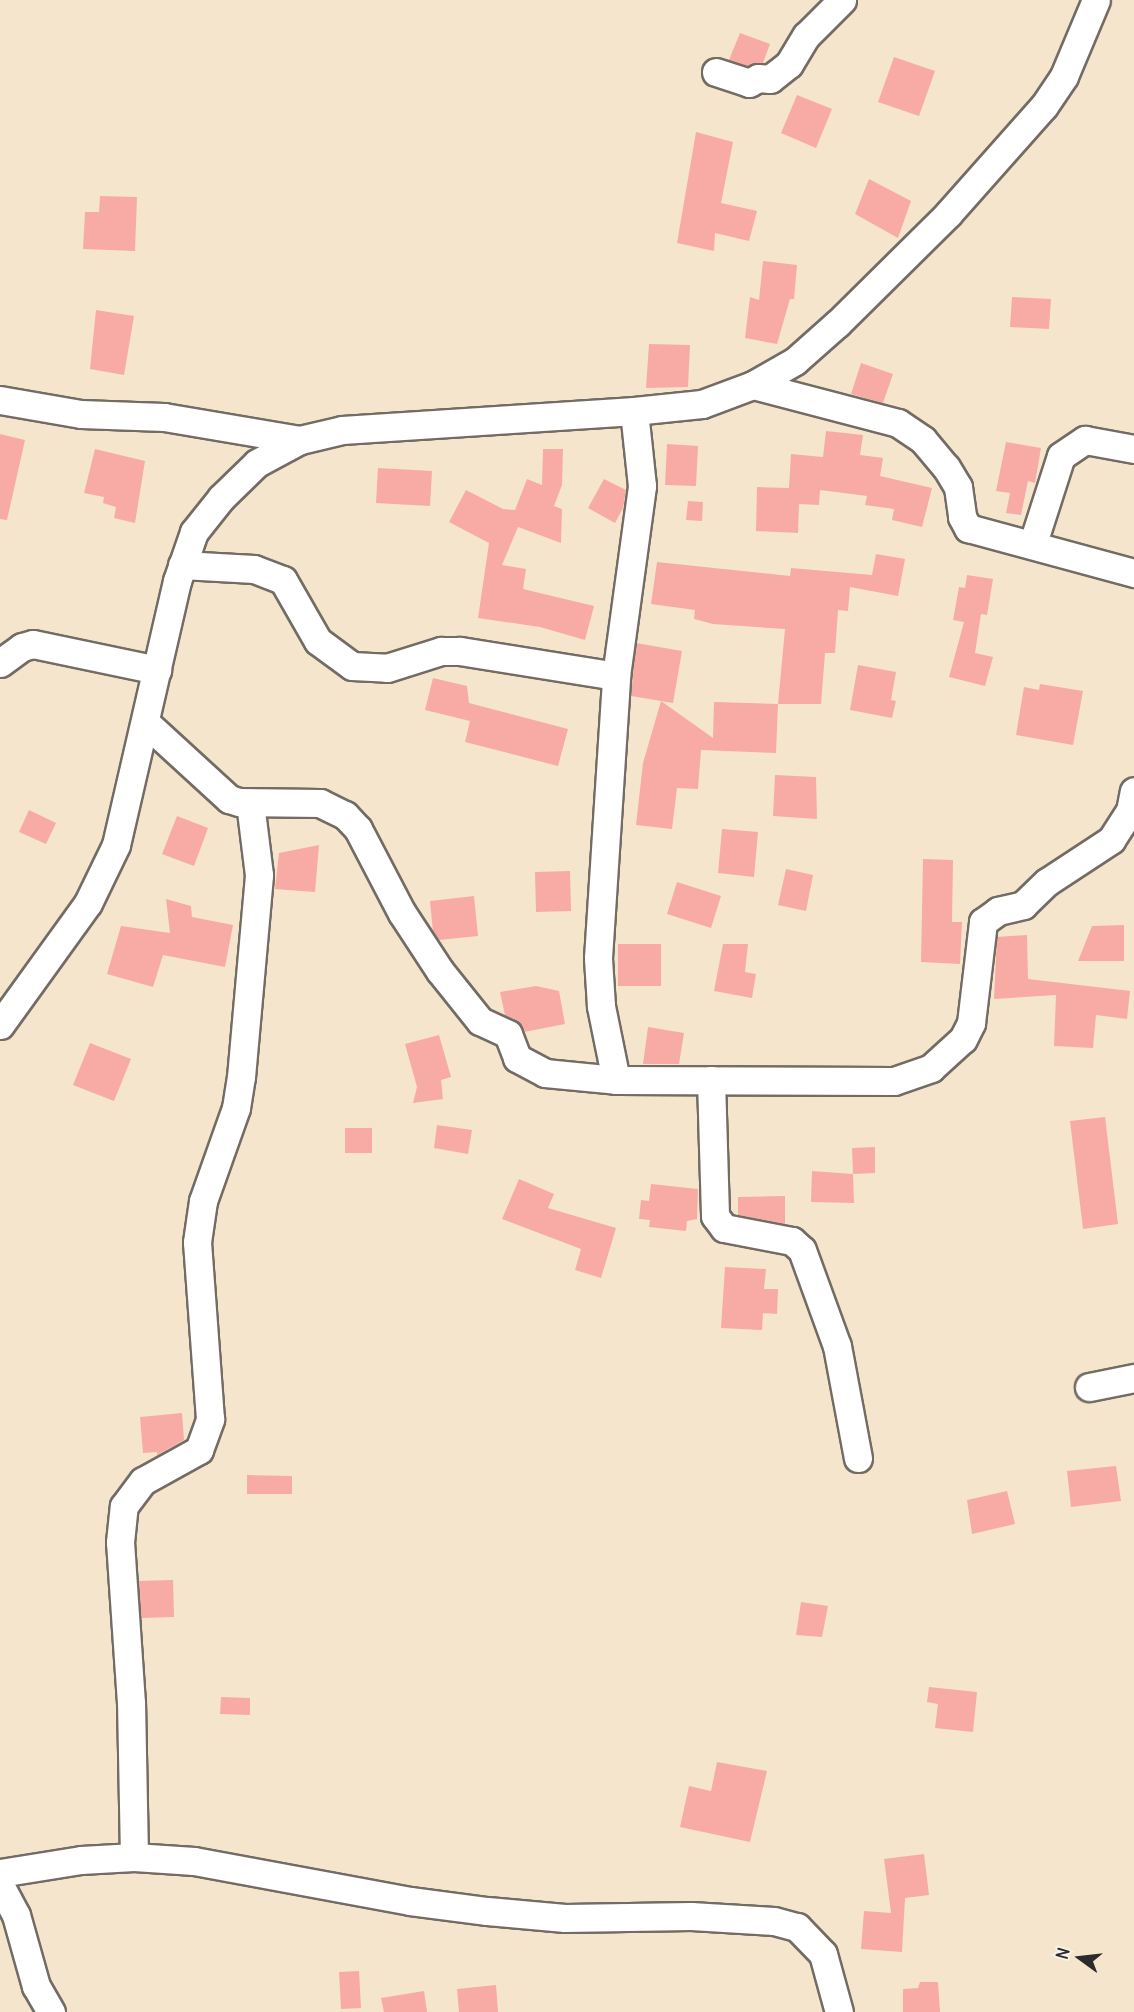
<!DOCTYPE html>
<style>
body{margin:0}
#map{position:relative;width:1134px;height:2012px;overflow:hidden;background:#f5e5cd;font-family:Delius,sans-serif}
div>[style]{position:absolute}
[style*='--x']{left:calc(var(--x)*1px);top:calc(var(--y)*1px);width:calc(var(--w)*1px);rotate:calc(var(--a)*1deg)}
.building>*{inset:0;background:#f8aba4}
.roads{filter:drop-shadow(2px 0 #726c64) drop-shadow(-2px 0 #726c64) drop-shadow(0 2px #726c64) drop-shadow(0 -2px #726c64)}
.minor>*{height:27px;margin:-13.5px;padding:0 13.5px;transform-origin:13.5px;border-radius:13.5px;background:#fff}
span{translate:-50% -50%;white-space:nowrap;text-align:center;line-height:1.15;-webkit-text-stroke:4.5px #f7f3e8;paint-order:stroke}
.north{position:absolute;left:1050px;top:1928px;width:60px;height:60px;-webkit-text-stroke:4px #f7f3e8;paint-order:stroke;rotate:285deg;font-size:16px;font-weight:700;line-height:24px;text-align:center;color:#2b2b2b}
.north::after{content:'';display:block;margin:auto;width:21px;height:27px;background:#2b2b2b;clip-path:polygon(50% 0,100% 100%,50% 72%,0 100%)}
</style>
<div id="map">
<div class="building">
<i style="clip-path:polygon(740px 33px,770px 44px,763px 63px,747px 66px,729px 60px)"></i>
<i style="clip-path:polygon(894px 57px,935px 71px,919px 116px,878px 102px)"></i>
<i style="clip-path:polygon(797px 95px,832px 109px,816px 148px,781px 133px)"></i>
<i style="clip-path:polygon(696px 132px,733px 142px,721px 203px,757px 211px,749px 241px,715px 233px,714px 251px,677px 243px)"></i>
<i style="clip-path:polygon(869px 179px,911px 201px,898px 238px,855px 214px)"></i>
<i style="clip-path:polygon(100px 196px,137px 197px,135px 251px,83px 249px,85px 212px,99px 212px)"></i>
<i style="clip-path:polygon(763px 261px,797px 265px,794px 299px,790px 299px,777px 344px,745px 338px,750px 297px,759px 300px)"></i>
<i style="clip-path:polygon(1012px 297px,1051px 299px,1049px 329px,1010px 327px)"></i>
<i style="clip-path:polygon(96px 310px,134px 316px,124px 375px,90px 369px)"></i>
<i style="clip-path:polygon(649px 344px,690px 345px,688px 387px,646px 388px)"></i>
<i style="clip-path:polygon(861px 363px,893px 374px,883px 403px,851px 394px)"></i>
<i style="clip-path:polygon(826px 431px,863px 435px,860px 455px,883px 458px,880px 476px,932px 488px,922px 527px,892px 520px,894px 509px,865px 505px,867px 496px,820px 490px,819px 505px,799px 504px,798px 533px,756px 531px,757px 487px,789px 488px,791px 454px,823px 457px)"></i>
<i style="clip-path:polygon(0 434px,25px 440px,7px 520px,0 519px)"></i>
<i style="clip-path:polygon(1006px 442px,1041px 448px,1035px 483px,1028px 481px,1021px 515px,1006px 513px,1010px 493px,996px 491px)"></i>
<i style="clip-path:polygon(667px 444px,698px 446px,696px 486px,665px 485px)"></i>
<i style="clip-path:polygon(95px 449px,145px 461px,135px 523px,114px 518px,116px 507px,103px 503px,104px 497px,84px 493px)"></i>
<i style="clip-path:polygon(543px 449px,563px 449px,562px 485px,554px 506px,562px 509px,561px 543px,518px 527px,502px 565px,526px 569px,523px 589px,594px 606px,585px 640px,540px 627px,478px 618px,489px 543px,449px 522px,466px 490px,503px 509px,515px 510px,527px 479px,542px 485px)"></i>
<i style="clip-path:polygon(378px 468px,432px 471px,430px 506px,376px 503px)"></i>
<i style="clip-path:polygon(604px 479px,626px 490px,623px 508px,615px 523px,588px 508px)"></i>
<i style="clip-path:polygon(688px 501px,703px 502px,702px 521px,686px 520px)"></i>
<i style="clip-path:polygon(876px 554px,905px 559px,898px 596px,850px 587px,848px 611px,838px 610px,835px 653px,825px 653px,821px 704px,778px 704px,785px 629px,713px 624px,694px 619px,695px 610px,651px 604px,657px 562px,790px 576px,791px 568px,872px 575px)"></i>
<i style="clip-path:polygon(967px 575px,993px 579px,987px 615px,981px 614px,975px 653px,993px 657px,985px 686px,949px 677px,964px 622px,953px 620px,959px 587px,965px 588px)"></i>
<i style="clip-path:polygon(636px 643px,682px 651px,673px 703px,631px 696px)"></i>
<i style="clip-path:polygon(858px 665px,896px 672px,891px 700px,896px 701px,892px 718px,850px 710px)"></i>
<i style="clip-path:polygon(433px 678px,467px 686px,469px 703px,568px 729px,558px 766px,465px 742px,470px 721px,425px 710px)"></i>
<i style="clip-path:polygon(1040px 684px,1083px 691px,1073px 745px,1016px 735px,1024px 687px,1039px 690px)"></i>
<i style="clip-path:polygon(661px 701px,713px 738px,714px 702px,778px 704px,776px 753px,701px 750px,698px 789px,677px 788px,672px 829px,636px 825px,643px 763px)"></i>
<i style="clip-path:polygon(775px 775px,816px 777px,817px 819px,773px 816px)"></i>
<i style="clip-path:polygon(29px 810px,56px 823px,46px 844px,19px 832px)"></i>
<i style="clip-path:polygon(177px 816px,208px 828px,194px 866px,162px 854px)"></i>
<i style="clip-path:polygon(722px 829px,758px 832px,754px 877px,718px 873px)"></i>
<i style="clip-path:polygon(319px 845px,315px 892px,275px 889px,279px 853px)"></i>
<i style="clip-path:polygon(923px 859px,953px 860px,952px 922px,962px 922px,960px 964px,921px 962px)"></i>
<i style="clip-path:polygon(786px 869px,813px 875px,806px 911px,778px 905px)"></i>
<i style="clip-path:polygon(570px 871px,571px 911px,536px 912px,535px 872px)"></i>
<i style="clip-path:polygon(677px 882px,721px 896px,711px 928px,667px 914px)"></i>
<i style="clip-path:polygon(474px 896px,478px 936px,439px 940px,433px 932px,430px 901px)"></i>
<i style="clip-path:polygon(166px 899px,191px 906px,192px 917px,233px 925px,225px 967px,163px 955px,153px 987px,107px 974px,121px 926px,170px 933px)"></i>
<i style="clip-path:polygon(1124px 925px,1124px 961px,1078px 961px,1092px 926px)"></i>
<i style="clip-path:polygon(1027px 935px,1028px 979px,1130px 991px,1127px 1019px,1096px 1015px,1093px 1048px,1054px 1046px,1056px 995px,994px 999px,997px 937px)"></i>
<i style="clip-path:polygon(618px 944px,661px 944px,661px 986px,618px 986px)"></i>
<i style="clip-path:polygon(723px 944px,748px 944px,745px 972px,756px 974px,752px 998px,714px 991px)"></i>
<i style="clip-path:polygon(536px 986px,559px 991px,565px 1024px,524px 1032px,515px 1020px,505px 1015px,500px 992px)"></i>
<i style="clip-path:polygon(648px 1027px,684px 1033px,679px 1064px,643px 1064px)"></i>
<i style="clip-path:polygon(439px 1035px,451px 1077px,441px 1080px,443px 1099px,413px 1103px,417px 1087px,405px 1044px)"></i>
<i style="clip-path:polygon(90px 1043px,131px 1059px,114px 1101px,73px 1085px)"></i>
<i style="clip-path:polygon(1105px 1117px,1118px 1224px,1083px 1229px,1070px 1121px)"></i>
<i style="clip-path:polygon(437px 1125px,472px 1130px,468px 1154px,434px 1148px)"></i>
<i style="clip-path:polygon(345px 1128px,372px 1128px,372px 1153px,345px 1153px)"></i>
<i style="clip-path:polygon(875px 1147px,875px 1173px,853px 1174px,852px 1148px)"></i>
<i style="clip-path:polygon(812px 1171px,853px 1174px,854px 1203px,811px 1202px)"></i>
<i style="clip-path:polygon(519px 1179px,554px 1194px,548px 1208px,616px 1228px,601px 1278px,575px 1270px,581px 1249px,502px 1219px)"></i>
<i style="clip-path:polygon(651px 1184px,698px 1189px,697px 1219px,687px 1221px,686px 1231px,649px 1227px,650px 1220px,639px 1219px,641px 1200px,649px 1201px)"></i>
<i style="clip-path:polygon(785px 1196px,785px 1224px,738px 1215px,738px 1197px)"></i>
<i style="clip-path:polygon(725px 1267px,766px 1269px,764px 1289px,778px 1289px,777px 1314px,763px 1313px,762px 1330px,721px 1328px)"></i>
<i style="clip-path:polygon(182px 1413px,184px 1440px,157px 1455px,157px 1452px,143px 1453px,140px 1417px)"></i>
<i style="clip-path:polygon(1116px 1466px,1121px 1501px,1071px 1507px,1067px 1471px)"></i>
<i style="clip-path:polygon(247px 1475px,292px 1476px,292px 1494px,247px 1494px)"></i>
<i style="clip-path:polygon(1007px 1491px,1015px 1524px,972px 1534px,967px 1500px)"></i>
<i style="clip-path:polygon(173px 1580px,174px 1617px,141px 1618px,138px 1581px)"></i>
<i style="clip-path:polygon(801px 1602px,828px 1606px,822px 1637px,796px 1635px)"></i>
<i style="clip-path:polygon(929px 1687px,977px 1692px,973px 1732px,935px 1728px,938px 1704px,927px 1702px)"></i>
<i style="clip-path:polygon(221px 1697px,250px 1698px,250px 1715px,220px 1714px)"></i>
<i style="clip-path:polygon(717px 1762px,767px 1771px,750px 1842px,680px 1827px,689px 1786px,711px 1791px)"></i>
<i style="clip-path:polygon(924px 1854px,929px 1895px,905px 1898px,902px 1952px,861px 1949px,864px 1911px,891px 1913px,884px 1859px)"></i>
<i style="clip-path:polygon(359px 1971px,361px 2008px,341px 2009px,339px 1972px)"></i>
<i style="clip-path:polygon(920px 1982px,938px 1982px,940px 2012px,903px 2012px,903px 1989px,918px 1988px)"></i>
<i style="clip-path:polygon(496px 1985px,498px 2012px,459px 2012px,457px 1989px)"></i>
<i style="clip-path:polygon(424px 1991px,427px 2012px,384px 2012px,381px 1998px)"></i>
</div>
<div class="roads">
<div class="minor">
<i style="--x:716;--y:72;--w:35;--a:18"></i>
<i style="--x:749;--y:83;--w:10;--a:-29"></i>
<i style="--x:758;--y:78;--w:12;--a:5"></i>
<i style="--x:770;--y:79;--w:24;--a:-38"></i>
<i style="--x:789;--y:64;--w:33;--a:-59"></i>
<i style="--x:806;--y:36;--w:51;--a:-45"></i>
<i style="--x:753;--y:385;--w:150;--a:14.7"></i>
<i style="--x:898;--y:423;--w:30;--a:34"></i>
<i style="--x:923;--y:440;--w:35;--a:50"></i>
<i style="--x:946;--y:467;--w:23;--a:59"></i>
<i style="--x:958;--y:487;--w:30;--a:82"></i>
<i style="--x:962;--y:517;--w:13;--a:61"></i>
<i style="--x:968;--y:528;--w:172;--a:15.2"></i>
<i style="--x:0;--y:400;--w:82;--a:9.8"></i>
<i style="--x:81;--y:414;--w:83;--a:2.1"></i>
<i style="--x:164;--y:417;--w:138;--a:9.6"></i>
<i style="--x:1033;--y:543;--w:91;--a:-72.2"></i>
<i style="--x:1061;--y:456;--w:29;--a:-34"></i>
<i style="--x:1085;--y:440;--w:50;--a:10.4"></i>
<i style="--x:182;--y:565;--w:72;--a:3.2"></i>
<i style="--x:254;--y:569;--w:31;--a:21"></i>
<i style="--x:283;--y:580;--w:70;--a:60.2"></i>
<i style="--x:318;--y:641;--w:42;--a:36.3"></i>
<i style="--x:352;--y:666;--w:35;--a:3"></i>
<i style="--x:387;--y:668;--w:57;--a:-17.5"></i>
<i style="--x:441;--y:651;--w:19;--a:0"></i>
<i style="--x:460;--y:651;--w:158;--a:9.1"></i>
<i style="--x:0;--y:663;--w:27;--a:-36"></i>
<i style="--x:22;--y:647;--w:11;--a:-15"></i>
<i style="--x:33;--y:644;--w:127;--a:11.8"></i>
<i style="--x:145;--y:722;--w:114;--a:42.5"></i>
<i style="--x:229;--y:799;--w:10;--a:17"></i>
<i style="--x:239;--y:802;--w:81;--a:0.7"></i>
<i style="--x:320;--y:803;--w:28;--a:26"></i>
<i style="--x:345;--y:815;--w:19;--a:47"></i>
<i style="--x:358;--y:829;--w:95;--a:62.4"></i>
<i style="--x:402;--y:913;--w:69;--a:56.8"></i>
<i style="--x:440;--y:971;--w:64;--a:51.3"></i>
<i style="--x:480;--y:1021;--w:31;--a:25"></i>
<i style="--x:508;--y:1034;--w:26;--a:69"></i>
<i style="--x:517;--y:1058;--w:32;--a:28"></i>
<i style="--x:545;--y:1073;--w:71;--a:5.6"></i>
<i style="--x:616;--y:1080;--w:278;--a:0.2"></i>
<i style="--x:894;--y:1081;--w:39;--a:-19"></i>
<i style="--x:931;--y:1068;--w:43;--a:-42.2"></i>
<i style="--x:963;--y:1039;--w:18;--a:-63"></i>
<i style="--x:971;--y:1023;--w:102;--a:-83.2"></i>
<i style="--x:983;--y:922;--w:19;--a:-36"></i>
<i style="--x:998;--y:911;--w:26;--a:-13"></i>
<i style="--x:1023;--y:905;--w:33;--a:-44"></i>
<i style="--x:1047;--y:882;--w:77;--a:-33.3"></i>
<i style="--x:1111;--y:840;--w:35;--a:-57"></i>
<i style="--x:1130;--y:811;--w:20;--a:-79"></i>
<i style="--x:0;--y:1025;--w:150;--a:-54.2"></i>
<i style="--x:88;--y:903;--w:64;--a:-64.2"></i>
<i style="--x:116;--y:845;--w:271;--a:-77"></i>
<i style="--x:177;--y:581;--w:52;--a:-70.9"></i>
<i style="--x:194;--y:532;--w:43;--a:-51.5"></i>
<i style="--x:221;--y:498;--w:50;--a:-44.2"></i>
<i style="--x:257;--y:463;--w:49;--a:-28.1"></i>
<i style="--x:300;--y:440;--w:43;--a:-13.4"></i>
<i style="--x:342;--y:430;--w:293;--a:-3.7"></i>
<i style="--x:634;--y:411;--w:68;--a:-5.9"></i>
<i style="--x:702;--y:404;--w:54;--a:-20.4"></i>
<i style="--x:753;--y:385;--w:48;--a:-29.7"></i>
<i style="--x:795;--y:361;--w:57;--a:-41.5"></i>
<i style="--x:838;--y:323;--w:155;--a:-44.7"></i>
<i style="--x:948;--y:214;--w:144;--a:-48.4"></i>
<i style="--x:1044;--y:106;--w:36;--a:-56"></i>
<i style="--x:1064;--y:76;--w:82;--a:-67.2"></i>
<i style="--x:616;--y:1080;--w:76;--a:-101.5"></i>
<i style="--x:601;--y:1006;--w:48;--a:-93.6"></i>
<i style="--x:598;--y:958;--w:283;--a:-86.3"></i>
<i style="--x:616;--y:676;--w:192;--a:-82.2"></i>
<i style="--x:642;--y:486;--w:75;--a:-96.1"></i>
<i style="--x:711;--y:1080;--w:136;--a:88.3"></i>
<i style="--x:715;--y:1216;--w:15;--a:53"></i>
<i style="--x:724;--y:1228;--w:69;--a:10.8"></i>
<i style="--x:792;--y:1241;--w:13;--a:42"></i>
<i style="--x:802;--y:1250;--w:102;--a:70"></i>
<i style="--x:837;--y:1346;--w:114;--a:79.4"></i>
<i style="--x:1089;--y:1387;--w:46;--a:-11.3"></i>
<i style="--x:134;--y:1857;--w:154;--a:-91.1"></i>
<i style="--x:131;--y:1703;--w:161;--a:-93.9"></i>
<i style="--x:120;--y:1542;--w:36;--a:-84"></i>
<i style="--x:124;--y:1506;--w:31;--a:-53"></i>
<i style="--x:143;--y:1481;--w:64;--a:-29"></i>
<i style="--x:199;--y:1450;--w:33;--a:-70"></i>
<i style="--x:210;--y:1419;--w:177;--a:-94.2"></i>
<i style="--x:197;--y:1242;--w:41;--a:-81.7"></i>
<i style="--x:203;--y:1201;--w:99;--a:-70.5"></i>
<i style="--x:236;--y:1108;--w:31;--a:-81"></i>
<i style="--x:241;--y:1077;--w:203;--a:-84.9"></i>
<i style="--x:259;--y:875;--w:73;--a:-97.1"></i>
<i style="--x:0;--y:1873;--w:82;--a:-9.1"></i>
<i style="--x:81;--y:1860;--w:53;--a:-3.2"></i>
<i style="--x:134;--y:1857;--w:60;--a:3.8"></i>
<i style="--x:194;--y:1861;--w:220;--a:10.5"></i>
<i style="--x:410;--y:1901;--w:78;--a:7.4"></i>
<i style="--x:487;--y:1911;--w:78;--a:5.1"></i>
<i style="--x:565;--y:1918;--w:126;--a:-0.9"></i>
<i style="--x:691;--y:1916;--w:83;--a:3.4"></i>
<i style="--x:774;--y:1921;--w:24;--a:15"></i>
<i style="--x:797;--y:1927;--w:37;--a:46"></i>
<i style="--x:823;--y:1954;--w:60;--a:74.6"></i>
<i style="--x:0;--y:1885;--w:34;--a:62"></i>
<i style="--x:16;--y:1915;--w:74;--a:74.3"></i>
<i style="--x:36;--y:1986;--w:30;--a:60"></i>
</div>
</div>
<div class="north">N</div>
</div>
